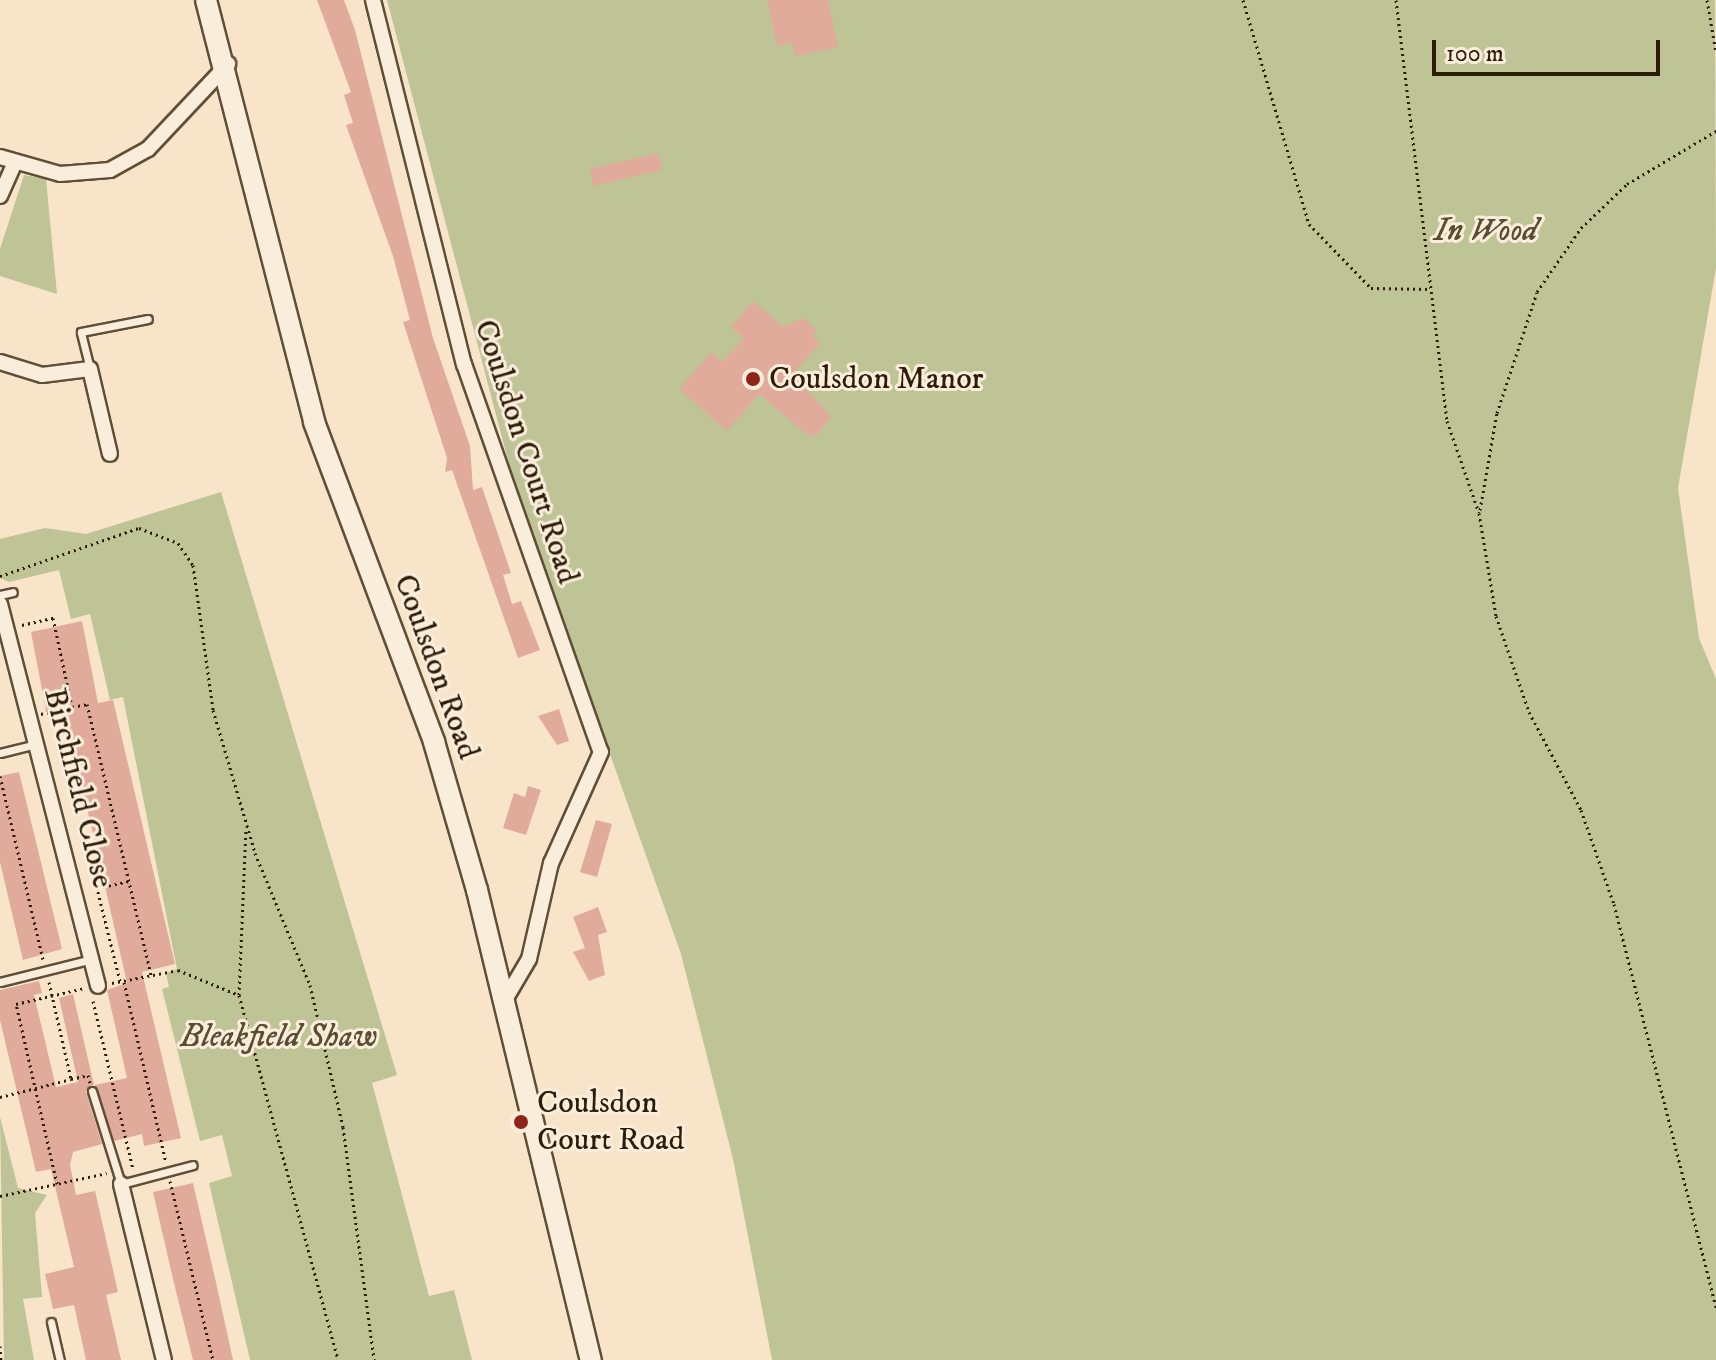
<!DOCTYPE html>
<style>
body{margin:0}
#map{position:relative;width:1716px;height:1360px;overflow:hidden;background:#f8e4c9;font-family:"IM FELL DW Pica",serif}
div>[style]{position:absolute}
[style*='--x']{left:calc(var(--x)*1px);top:calc(var(--y)*1px);width:calc(var(--w)*1px);rotate:calc(var(--a)*1deg)}
.green>*{inset:0;background:#bec496}
.building>*{inset:0;background:#e1ab9b}
.path>*{height:3px;margin-top:-1.5px;transform-origin:0;background:repeating-linear-gradient(90deg,#2d1d06 0 2px,transparent 0 6px)}
.roads{filter:drop-shadow(2px 0 #604f37) drop-shadow(-2px 0 #604f37) drop-shadow(0 2px #604f37) drop-shadow(0 -2px #604f37)}
.service>*{height:7px;margin:-3.5px;padding:0 3.5px;transform-origin:3.5px;border-radius:3.5px;background:#faeddc}
.minor>*{height:14px;margin:-7px;padding:0 7px;transform-origin:7px;border-radius:7px;background:#faeddc}
.secondary>*{height:20px;margin:-10px;padding:0 10px;transform-origin:10px;border-radius:10px;background:#faeddc}
.dots>*{width:22px;height:22px;translate:-50% -50%;box-sizing:border-box;border:4px solid #faeddc;border-radius:50%}
span{translate:-50% -50%;white-space:nowrap;text-align:center;line-height:1.15;-webkit-text-stroke:6px #faeddc;paint-order:stroke}
.park-label{font-size:32px;color:#584f31;font-style:italic}
.poi-label{font-size:32px;color:#2d1d06}
.left{translate:0 -50%;text-align:left}
.street-label{font-size:32px;color:#2d1d06}
.scale{position:absolute;left:1432px;top:40px;width:228px;height:36px;box-sizing:border-box;border:4px solid #2d1d06;border-top:0;padding-left:10px;font-size:24px;line-height:28px;white-space:nowrap;color:#2d1d06;-webkit-text-stroke:6px #faeddc;paint-order:stroke}
</style>
<div id="map">
<div class="green">
<i style="clip-path:polygon(387px 0,1715px 0,1716px 268px,1678px 488px,1699px 638px,1716px 679px,1716px 1360px,772px 1360px,733px 1159px,681px 954px,515px 487px)"></i>
<i style="clip-path:polygon(24px 175px,46px 179px,57px 294px,0 276px,0 249px)"></i>
<i style="clip-path:polygon(221px 492px,397px 1075px,372px 1083px,429px 1296px,454px 1290px,472px 1360px,250px 1360px,209px 1183px,232px 1176px,222px 1135px,200px 1141px,162px 989px,169px 987px,166px 973px,177px 969px,123px 697px,110px 700px,90px 614px,71px 619px,59px 570px,9px 582px,0 578px,0 539px,45px 528px,86px 534px)"></i>
<i style="clip-path:polygon(0 1117px,18px 1188px,47px 1195px,35px 1213px,42px 1297px,23px 1299px,34px 1360px,4px 1360px)"></i>
</div>
<div class="building">
<i style="clip-path:polygon(317px 0,344px 0,355px 30px,433px 338px,470px 446px,473px 490px,482px 487px,511px 573px,503px 575px,512px 604px,521px 601px,540px 650px,518px 658px,452px 470px,445px 472px,447px 458px,403px 322px,410px 320px,393px 256px,346px 125px,353px 123px,344px 95px,351px 92px)"></i>
<i style="clip-path:polygon(767px 0,828px 0,838px 47px,795px 56px,792px 43px,777px 46px)"></i>
<i style="clip-path:polygon(658px 153px,662px 170px,593px 186px,590px 169px)"></i>
<i style="clip-path:polygon(753px 301px,783px 327px,803px 318px,817px 330px,813px 336px,820px 343px,793px 374px,831px 417px,817px 434px,809px 436px,759px 394px,727px 431px,679px 389px,711px 352px,723px 362px,744px 338px,731px 327px)"></i>
<i style="clip-path:polygon(82px 621px,98px 703px,113px 700px,175px 964px,142px 972px,181px 1138px,144px 1146px,142px 1134px,114px 1141px,95px 1085px,127px 1078px,107px 990px,127px 983px,64px 707px,46px 711px,31px 632px)"></i>
<i style="clip-path:polygon(559px 709px,569px 741px,557px 745px,538px 716px)"></i>
<i style="clip-path:polygon(19px 772px,62px 949px,23px 960px,0 862px,0 776px)"></i>
<i style="clip-path:polygon(528px 786px,541px 790px,526px 835px,503px 828px,514px 793px,525px 797px)"></i>
<i style="clip-path:polygon(596px 820px,612px 824px,597px 877px,580px 872px)"></i>
<i style="clip-path:polygon(598px 907px,607px 932px,598px 935px,605px 975px,589px 981px,573px 952px,585px 948px,573px 917px)"></i>
<i style="clip-path:polygon(39px 981px,42px 993px,34px 995px,56px 1087px,78px 1082px,59px 998px,73px 994px,94px 1085px,86px 1092px,102px 1144px,73px 1152px,70px 1165px,76px 1195px,95px 1191px,118px 1292px,106px 1295px,121px 1360px,86px 1360px,74px 1305px,53px 1309px,45px 1274px,74px 1267px,51px 1169px,36px 1172px,0 1020px,0 990px)"></i>
<i style="clip-path:polygon(193px 1183px,215px 1278px,233px 1360px,193px 1360px,173px 1279px,153px 1192px)"></i>
</div>
<div class="path">
<i style="--x:1243;--y:0;--w:234;--a:73.6"></i>
<i style="--x:1309;--y:224;--w:89;--a:45.9"></i>
<i style="--x:1371;--y:288;--w:60;--a:1"></i>
<i style="--x:1396;--y:0;--w:424;--a:83.1"></i>
<i style="--x:1447;--y:421;--w:97;--a:70.8"></i>
<i style="--x:1479;--y:513;--w:104;--a:80.6"></i>
<i style="--x:1496;--y:616;--w:102;--a:71"></i>
<i style="--x:1529;--y:712;--w:111;--a:62"></i>
<i style="--x:1581;--y:810;--w:100;--a:70.7"></i>
<i style="--x:1614;--y:904;--w:417;--a:75.8"></i>
<i style="--x:1707;--y:0;--w:53;--a:80.2"></i>
<i style="--x:1480;--y:510;--w:98;--a:-80.1"></i>
<i style="--x:1497;--y:413;--w:127;--a:-71.7"></i>
<i style="--x:1537;--y:292;--w:78;--a:-55.5"></i>
<i style="--x:1581;--y:228;--w:64;--a:-43.7"></i>
<i style="--x:1627;--y:184;--w:104;--a:-30.8"></i>
<i style="--x:0;--y:576;--w:147;--a:-19.1"></i>
<i style="--x:139;--y:528;--w:42;--a:21"></i>
<i style="--x:178;--y:543;--w:27;--a:56"></i>
<i style="--x:193;--y:565;--w:146;--a:82.1"></i>
<i style="--x:213;--y:710;--w:149;--a:73.6"></i>
<i style="--x:255;--y:853;--w:143;--a:67.4"></i>
<i style="--x:310;--y:985;--w:146;--a:76.9"></i>
<i style="--x:343;--y:1127;--w:235;--a:82.4"></i>
<i style="--x:22;--y:625;--w:32;--a:-13"></i>
<i style="--x:53;--y:618;--w:91;--a:77.9"></i>
<i style="--x:72;--y:707;--w:15;--a:-11"></i>
<i style="--x:87;--y:704;--w:278;--a:76.7"></i>
<i style="--x:41;--y:714;--w:32;--a:-13"></i>
<i style="--x:0;--y:776;--w:188;--a:76.8"></i>
<i style="--x:120;--y:981;--w:96;--a:-103.9"></i>
<i style="--x:97;--y:888;--w:33;--a:-12"></i>
<i style="--x:49;--y:982;--w:99;--a:77.2"></i>
<i style="--x:71;--y:1079;--w:17;--a:-13"></i>
<i style="--x:88;--y:1075;--w:8;--a:76"></i>
<i style="--x:124;--y:982;--w:185;--a:76.9"></i>
<i style="--x:112;--y:983;--w:67;--a:-11.1"></i>
<i style="--x:178;--y:970;--w:66;--a:22.3"></i>
<i style="--x:239;--y:995;--w:166;--a:-87.6"></i>
<i style="--x:239;--y:995;--w:378;--a:74.8"></i>
<i style="--x:93;--y:1001;--w:173;--a:76.6"></i>
<i style="--x:0;--y:1097;--w:73;--a:-14.2"></i>
<i style="--x:170;--y:1181;--w:184;--a:76.5"></i>
<i style="--x:57;--y:1184;--w:185;--a:-102.8"></i>
<i style="--x:16;--y:1004;--w:71;--a:-13.1"></i>
<i style="--x:0;--y:1196;--w:109;--a:-12.1"></i>
<i style="--x:0;--y:1346;--w:14;--a:86"></i>
</div>
<div class="roads">
<div class="service">
<i style="--x:90;--y:369;--w:38;--a:-104"></i>
<i style="--x:81;--y:332;--w:68;--a:-11"></i>
<i style="--x:0;--y:595;--w:13;--a:-13"></i>
<i style="--x:0;--y:753;--w:37;--a:-14"></i>
<i style="--x:0;--y:982;--w:95;--a:-14"></i>
<i style="--x:92;--y:1091;--w:97;--a:72.7"></i>
<i style="--x:121;--y:1184;--w:74;--a:-14.8"></i>
<i style="--x:51;--y:1322;--w:39;--a:77"></i>
</div>
<div class="minor">
<i style="--x:373;--y:0;--w:375;--a:76"></i>
<i style="--x:464;--y:364;--w:411;--a:70.6"></i>
<i style="--x:601;--y:752;--w:122;--a:114.2"></i>
<i style="--x:551;--y:863;--w:98;--a:102.9"></i>
<i style="--x:529;--y:959;--w:45;--a:120.5"></i>
<i style="--x:0;--y:157;--w:62;--a:15.8"></i>
<i style="--x:60;--y:174;--w:50;--a:-4.6"></i>
<i style="--x:110;--y:170;--w:43;--a:-28.9"></i>
<i style="--x:148;--y:149;--w:117;--a:-46.7"></i>
<i style="--x:0;--y:196;--w:35;--a:-66"></i>
<i style="--x:0;--y:362;--w:44;--a:17.2"></i>
<i style="--x:42;--y:375;--w:48;--a:-7.1"></i>
<i style="--x:90;--y:369;--w:87;--a:76.8"></i>
<i style="--x:0;--y:604;--w:394;--a:75.6"></i>
<i style="--x:121;--y:1184;--w:181;--a:76.3"></i>
</div>
<div class="secondary">
<i style="--x:206;--y:0;--w:436;--a:75.6"></i>
<i style="--x:314;--y:422;--w:342;--a:69.4"></i>
<i style="--x:434;--y:742;--w:154;--a:73.8"></i>
<i style="--x:477;--y:890;--w:484;--a:76.4"></i>
</div>
</div>
<div class="dots">
<i style="left:753px;top:379px;background:#8f2418"></i>
<i style="left:521px;top:1122px;background:#8f2418"></i>
</div>
<div class="park-label">
<span style="left:1486px;top:231px">In Wood</span>
<span style="left:279px;top:1037px">Bleakfield Shaw</span>
</div>
<div class="poi-label">
<span class="left" style="left:769px;top:379px">Coulsdon Manor</span>
<span class="left" style="left:537px;top:1122px">Coulsdon<br>Court Road</span>
</div>
<div class="street-label">
<span style="left:526px;top:452px;rotate:72deg">Coulsdon Court Road</span>
<span style="left:436px;top:667px;rotate:70deg">Coulsdon Road</span>
<span style="left:78px;top:788px;rotate:76deg">Birchfield Close</span>
</div>
<div class="scale">100 m</div>
</div>
